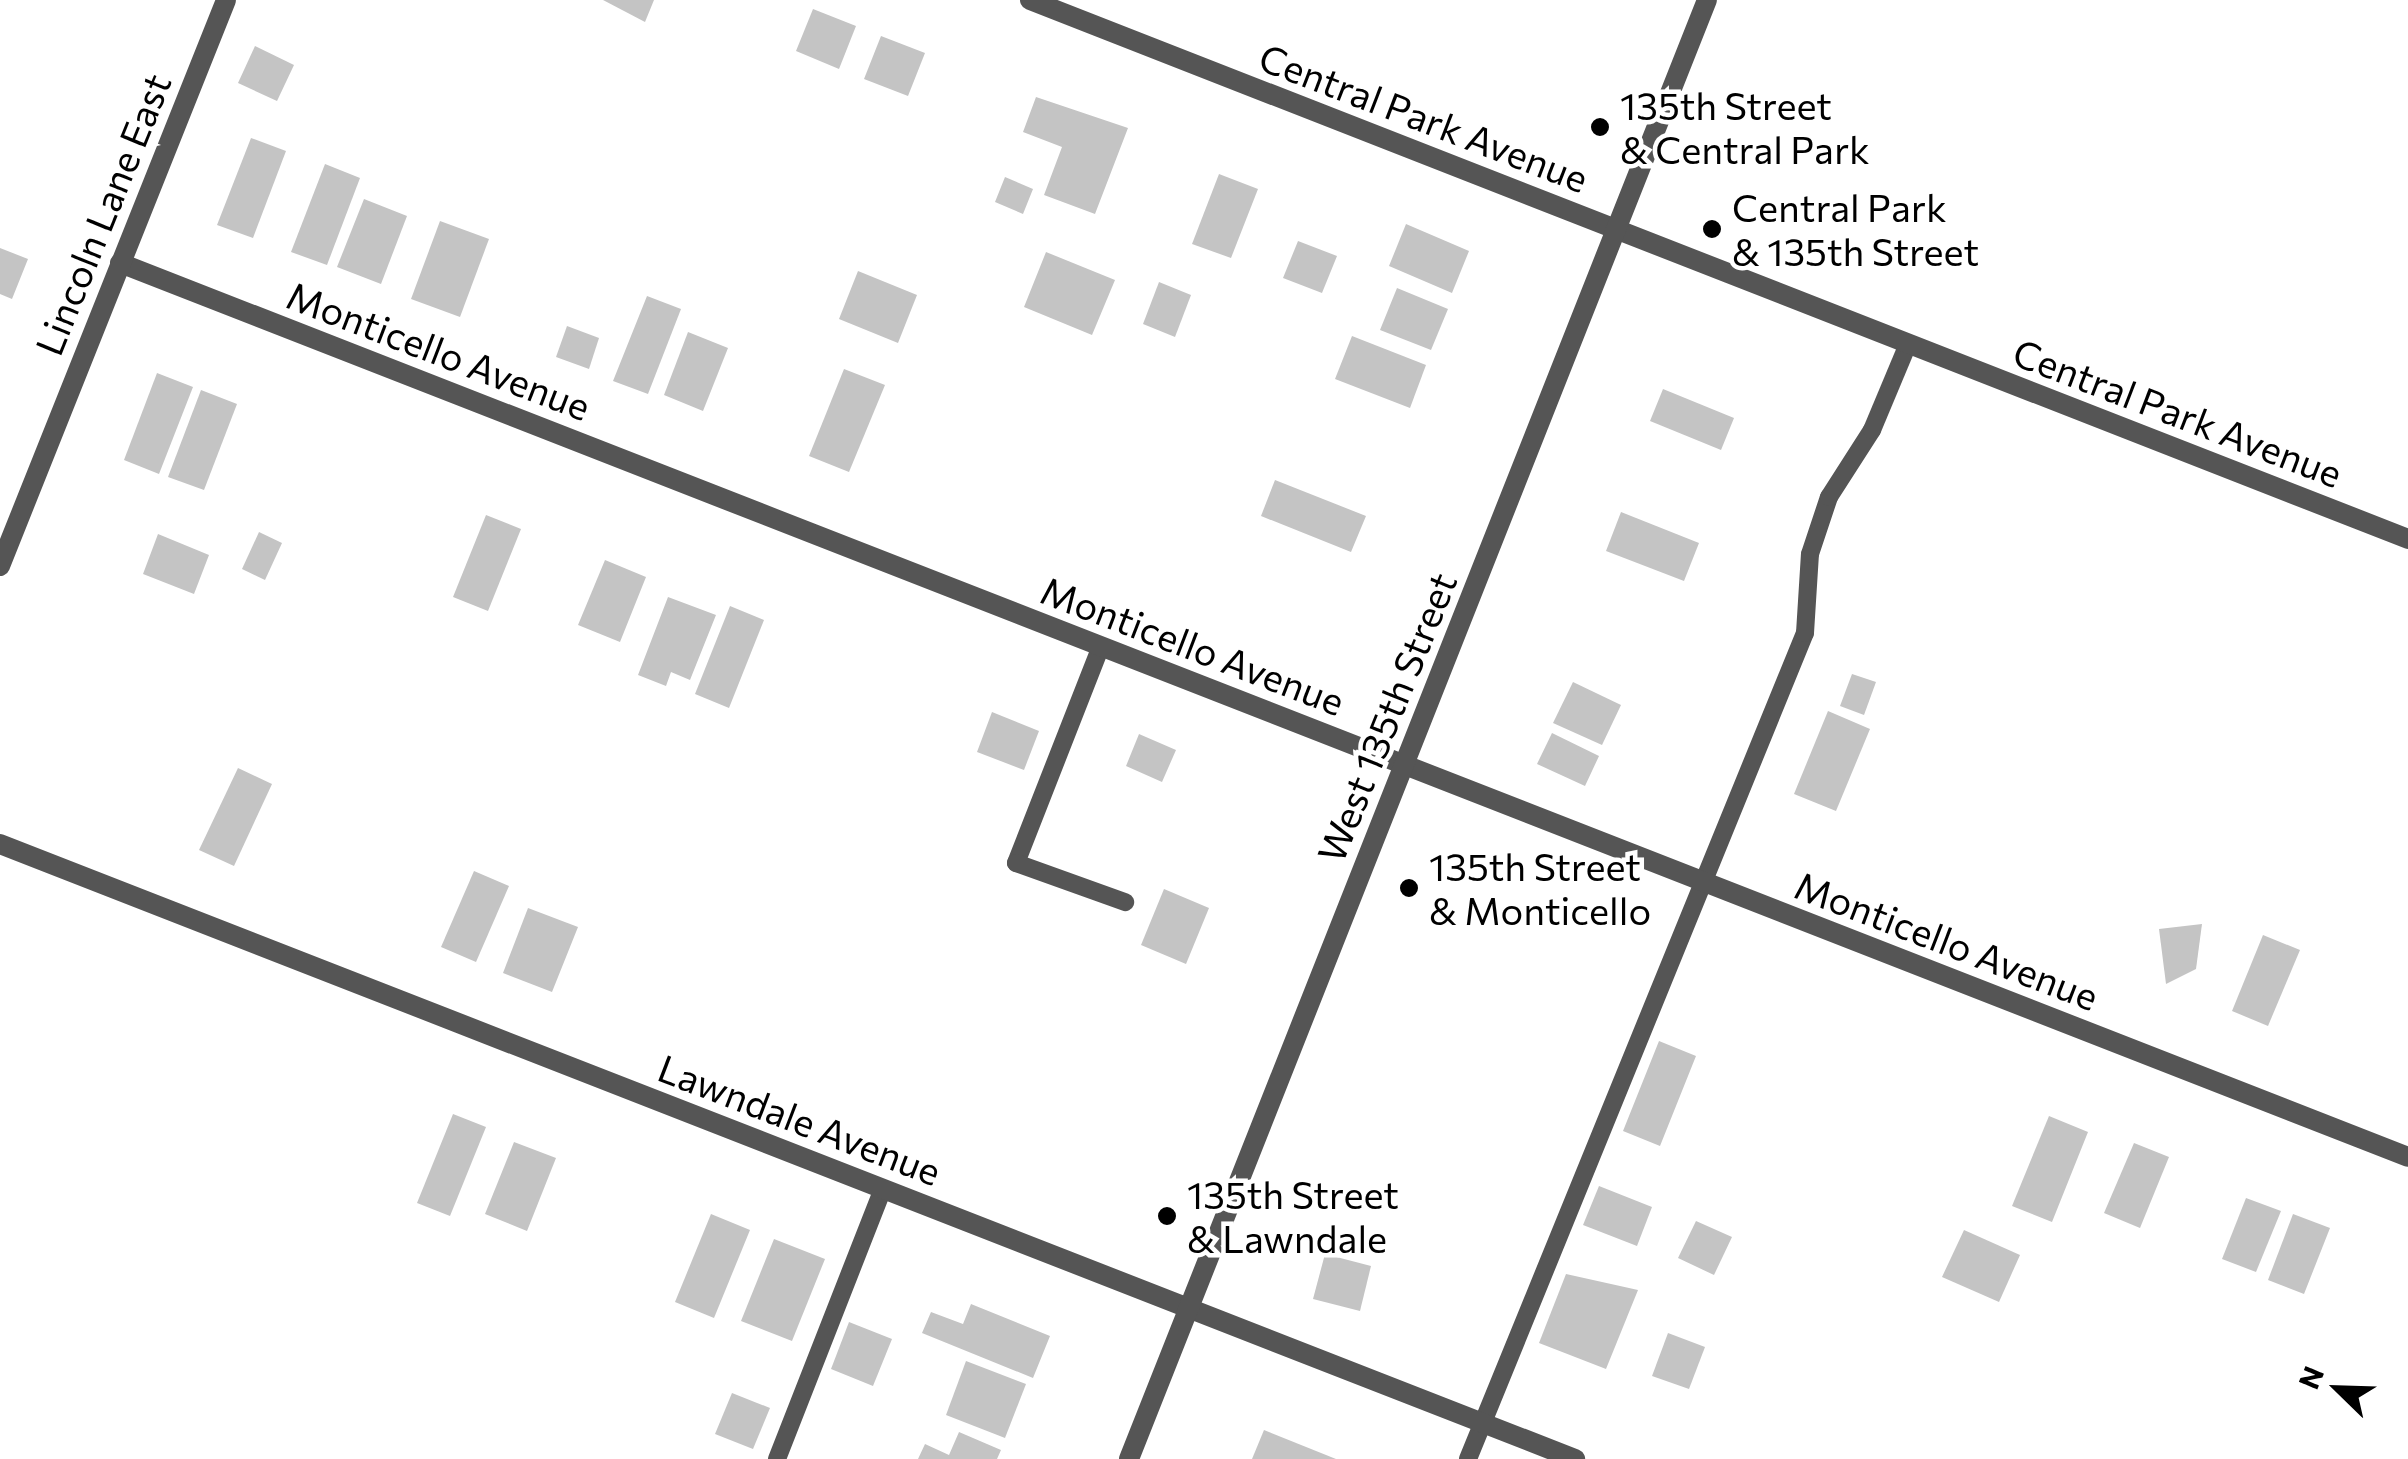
<!DOCTYPE html>
<style>
body{margin:0}
#map{position:relative;width:2408px;height:1459px;overflow:hidden;background:#fff;font-family:Commissioner,sans-serif}
div>[style]{position:absolute}
[style*='--x']{left:calc(var(--x)*1px);top:calc(var(--y)*1px);width:calc(var(--w)*1px);rotate:calc(var(--a)*1deg)}
.building>*{inset:0;background:#c4c4c4}
.service>*{height:18px;margin:-9px;padding:0 9px;transform-origin:9px;border-radius:9px;background:#555}
.minor>*{height:20px;margin:-10px;padding:0 10px;transform-origin:10px;border-radius:10px;background:#555}
.tertiary>*{height:20px;margin:-10px;padding:0 10px;transform-origin:10px;border-radius:10px;background:#555}
.dots>*{width:28px;height:28px;translate:-50% -50%;box-sizing:border-box;border:5px solid #fff;border-radius:50%}
span{translate:-50% -50%;white-space:nowrap;text-align:center;line-height:1.15;-webkit-text-stroke:9px #fff;paint-order:stroke}
.poi-label{font-size:38px;color:#000}
.left{translate:0 -50%;text-align:left}
.street-label{font-size:38px;color:#000}
.north{position:absolute;left:2288px;top:1339px;width:100px;height:100px;-webkit-text-stroke:8px #fff;paint-order:stroke;rotate:293deg;font-size:28px;font-weight:700;line-height:40px;text-align:center;color:#000}
.north::after{content:'';display:block;margin:auto;width:35px;height:45px;background:#000;clip-path:polygon(50% 0,100% 100%,50% 72%,0 100%)}
</style>
<div id="map">
<div class="building">
<i style="clip-path:polygon(603px 0,654px 0,645px 22px)"></i>
<i style="clip-path:polygon(813px 9px,856px 26px,839px 69px,796px 51px)"></i>
<i style="clip-path:polygon(881px 36px,925px 53px,908px 96px,864px 79px)"></i>
<i style="clip-path:polygon(255px 46px,294px 65px,277px 101px,238px 83px)"></i>
<i style="clip-path:polygon(1036px 97px,1128px 128px,1095px 214px,1044px 195px,1062px 147px,1023px 132px)"></i>
<i style="clip-path:polygon(251px 138px,286px 151px,253px 238px,217px 225px)"></i>
<i style="clip-path:polygon(325px 164px,360px 178px,327px 265px,291px 252px)"></i>
<i style="clip-path:polygon(1219px 174px,1258px 189px,1231px 258px,1192px 244px)"></i>
<i style="clip-path:polygon(1005px 177px,1033px 189px,1023px 214px,995px 202px)"></i>
<i style="clip-path:polygon(364px 199px,407px 216px,381px 284px,337px 267px)"></i>
<i style="clip-path:polygon(440px 221px,489px 239px,460px 317px,411px 299px)"></i>
<i style="clip-path:polygon(1406px 224px,1469px 251px,1452px 293px,1389px 266px)"></i>
<i style="clip-path:polygon(1298px 241px,1337px 256px,1322px 293px,1283px 278px)"></i>
<i style="clip-path:polygon(0 248px,28px 259px,12px 299px,0 294px)"></i>
<i style="clip-path:polygon(1046px 252px,1115px 280px,1092px 335px,1024px 307px)"></i>
<i style="clip-path:polygon(858px 271px,917px 295px,898px 343px,839px 319px)"></i>
<i style="clip-path:polygon(1159px 282px,1191px 295px,1175px 337px,1143px 324px)"></i>
<i style="clip-path:polygon(1397px 288px,1448px 309px,1431px 350px,1380px 330px)"></i>
<i style="clip-path:polygon(647px 296px,681px 309px,648px 394px,613px 381px)"></i>
<i style="clip-path:polygon(567px 326px,599px 338px,589px 369px,556px 357px)"></i>
<i style="clip-path:polygon(688px 332px,728px 348px,703px 411px,664px 395px)"></i>
<i style="clip-path:polygon(1352px 336px,1426px 365px,1410px 408px,1335px 379px)"></i>
<i style="clip-path:polygon(844px 369px,885px 385px,849px 472px,809px 456px)"></i>
<i style="clip-path:polygon(157px 373px,193px 387px,159px 474px,124px 460px)"></i>
<i style="clip-path:polygon(1663px 389px,1734px 418px,1721px 450px,1650px 421px)"></i>
<i style="clip-path:polygon(201px 390px,237px 404px,204px 490px,168px 477px)"></i>
<i style="clip-path:polygon(1275px 480px,1366px 516px,1351px 552px,1261px 516px)"></i>
<i style="clip-path:polygon(1621px 512px,1699px 543px,1684px 581px,1606px 551px)"></i>
<i style="clip-path:polygon(486px 515px,521px 529px,488px 611px,453px 597px)"></i>
<i style="clip-path:polygon(259px 532px,282px 543px,265px 580px,242px 569px)"></i>
<i style="clip-path:polygon(158px 534px,209px 555px,194px 594px,143px 574px)"></i>
<i style="clip-path:polygon(605px 560px,646px 577px,620px 642px,578px 625px)"></i>
<i style="clip-path:polygon(668px 597px,716px 615px,690px 680px,671px 672px,666px 686px,638px 675px)"></i>
<i style="clip-path:polygon(730px 606px,764px 620px,729px 708px,695px 694px)"></i>
<i style="clip-path:polygon(1852px 674px,1876px 682px,1864px 715px,1840px 706px)"></i>
<i style="clip-path:polygon(1573px 682px,1621px 705px,1602px 745px,1553px 723px)"></i>
<i style="clip-path:polygon(1828px 711px,1870px 729px,1836px 811px,1794px 794px)"></i>
<i style="clip-path:polygon(992px 712px,1039px 731px,1024px 770px,977px 752px)"></i>
<i style="clip-path:polygon(1552px 733px,1599px 756px,1585px 786px,1537px 764px)"></i>
<i style="clip-path:polygon(1139px 734px,1176px 750px,1162px 782px,1126px 766px)"></i>
<i style="clip-path:polygon(238px 768px,272px 784px,234px 866px,199px 850px)"></i>
<i style="clip-path:polygon(474px 871px,509px 886px,476px 962px,441px 947px)"></i>
<i style="clip-path:polygon(1164px 889px,1209px 908px,1186px 964px,1141px 945px)"></i>
<i style="clip-path:polygon(528px 908px,578px 927px,552px 992px,503px 973px)"></i>
<i style="clip-path:polygon(2202px 924px,2196px 969px,2166px 984px,2159px 929px)"></i>
<i style="clip-path:polygon(2263px 935px,2300px 950px,2268px 1026px,2232px 1011px)"></i>
<i style="clip-path:polygon(1659px 1041px,1696px 1056px,1660px 1146px,1623px 1131px)"></i>
<i style="clip-path:polygon(453px 1114px,486px 1127px,450px 1216px,417px 1203px)"></i>
<i style="clip-path:polygon(2049px 1116px,2088px 1132px,2052px 1222px,2012px 1206px)"></i>
<i style="clip-path:polygon(514px 1142px,556px 1158px,527px 1231px,485px 1214px)"></i>
<i style="clip-path:polygon(2134px 1143px,2169px 1157px,2140px 1228px,2104px 1213px)"></i>
<i style="clip-path:polygon(1599px 1186px,1652px 1207px,1637px 1246px,1583px 1225px)"></i>
<i style="clip-path:polygon(2246px 1198px,2281px 1211px,2256px 1272px,2222px 1259px)"></i>
<i style="clip-path:polygon(711px 1214px,750px 1230px,714px 1318px,675px 1302px)"></i>
<i style="clip-path:polygon(2293px 1214px,2330px 1228px,2304px 1294px,2268px 1280px)"></i>
<i style="clip-path:polygon(1696px 1221px,1732px 1237px,1714px 1275px,1678px 1258px)"></i>
<i style="clip-path:polygon(1964px 1230px,2020px 1255px,1999px 1302px,1942px 1277px)"></i>
<i style="clip-path:polygon(774px 1239px,825px 1259px,792px 1341px,741px 1321px)"></i>
<i style="clip-path:polygon(1325px 1254px,1371px 1266px,1360px 1311px,1313px 1299px)"></i>
<i style="clip-path:polygon(1566px 1274px,1638px 1290px,1606px 1369px,1539px 1343px)"></i>
<i style="clip-path:polygon(971px 1304px,1050px 1336px,1033px 1378px,922px 1333px,931px 1312px,963px 1324px)"></i>
<i style="clip-path:polygon(849px 1322px,892px 1339px,873px 1386px,831px 1369px)"></i>
<i style="clip-path:polygon(1668px 1333px,1705px 1347px,1689px 1389px,1652px 1376px)"></i>
<i style="clip-path:polygon(966px 1361px,1026px 1384px,1005px 1438px,946px 1415px)"></i>
<i style="clip-path:polygon(732px 1393px,770px 1408px,753px 1449px,715px 1434px)"></i>
<i style="clip-path:polygon(1264px 1430px,1336px 1459px,1252px 1459px)"></i>
<i style="clip-path:polygon(959px 1432px,1001px 1450px,997px 1459px,918px 1459px,925px 1444px,949px 1455px)"></i>
</div>
<div class="service">
<i style="--x:1101;--y:646;--w:233;--a:111.4"></i>
<i style="--x:1016;--y:863;--w:116;--a:19.7"></i>
<i style="--x:777;--y:1459;--w:290;--a:-68.6"></i>
<i style="--x:1468;--y:1459;--w:892;--a:-67.81"></i>
<i style="--x:1805;--y:633;--w:79;--a:-86.4"></i>
<i style="--x:1810;--y:554;--w:60;--a:-71.6"></i>
<i style="--x:1829;--y:497;--w:80;--a:-57.3"></i>
<i style="--x:1872;--y:430;--w:93;--a:-67.3"></i>
</div>
<div class="minor">
<i style="--x:1030;--y:0;--w:1480;--a:21.36"></i>
<i style="--x:120;--y:263;--w:2456;--a:21.34"></i>
<i style="--x:0;--y:566;--w:609;--a:-68.23"></i>
<i style="--x:0;--y:844;--w:1691;--a:21.33"></i>
</div>
<div class="tertiary">
<i style="--x:1129;--y:1459;--w:1569;--a:-68.39"></i>
</div>
<div class="dots">
<i style="left:1600px;top:127px;background:#000"></i>
<i style="left:1712px;top:229px;background:#000"></i>
<i style="left:1409px;top:888px;background:#000"></i>
<i style="left:1167px;top:1216px;background:#000"></i>
</div>
<div class="poi-label">
<span class="left" style="left:1620px;top:127px">135th Street<br>&amp; Central Park</span>
<span class="left" style="left:1732px;top:229px">Central Park<br>&amp; 135th Street</span>
<span class="left" style="left:1429px;top:888px">135th Street<br>&amp; Monticello</span>
<span class="left" style="left:1187px;top:1216px">135th Street<br>&amp; Lawndale</span>
</div>
<div class="street-label">
<span style="left:1424px;top:117px;rotate:21deg">Central Park Avenue</span>
<span style="left:102px;top:214px;rotate:-68deg">Lincoln Lane East</span>
<span style="left:439px;top:350px;rotate:21deg">Monticello Avenue</span>
<span style="left:2178px;top:412px;rotate:21deg">Central Park Avenue</span>
<span style="left:1193px;top:645px;rotate:21deg">Monticello Avenue</span>
<span style="left:1386px;top:717px;rotate:-68deg">West 135th Street</span>
<span style="left:1947px;top:940px;rotate:21deg">Monticello Avenue</span>
<span style="left:800px;top:1119px;rotate:21deg">Lawndale Avenue</span>
</div>
<div class="north">N</div>
</div>
